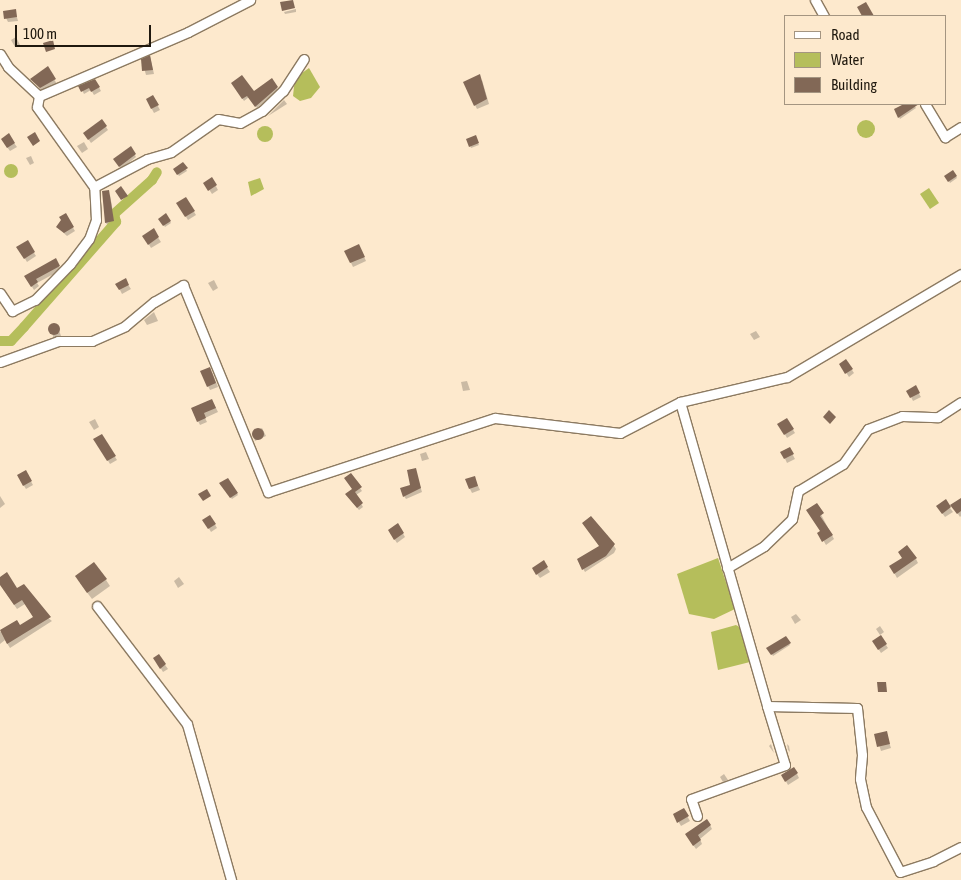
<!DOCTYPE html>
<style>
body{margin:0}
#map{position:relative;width:961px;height:880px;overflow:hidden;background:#fde9cd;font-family:"Asap Condensed",sans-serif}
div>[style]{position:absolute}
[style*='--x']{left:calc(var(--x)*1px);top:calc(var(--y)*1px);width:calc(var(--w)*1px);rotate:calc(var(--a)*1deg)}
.water>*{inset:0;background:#b5be5b}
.round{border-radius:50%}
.shadow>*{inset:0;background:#0003}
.canal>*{height:10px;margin:-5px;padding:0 5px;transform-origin:5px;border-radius:5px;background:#b5be5b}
.building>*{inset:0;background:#826856}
.roads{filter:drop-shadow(1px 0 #8c7a61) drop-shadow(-1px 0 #8c7a61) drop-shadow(0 1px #8c7a61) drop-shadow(0 -1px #8c7a61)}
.street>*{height:9px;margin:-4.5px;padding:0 4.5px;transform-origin:4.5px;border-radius:4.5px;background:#fff}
span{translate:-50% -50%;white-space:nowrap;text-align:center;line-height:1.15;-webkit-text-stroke:4.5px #fde9cd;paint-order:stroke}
.legend{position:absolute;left:784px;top:15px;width:162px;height:90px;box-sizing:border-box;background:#fde9cd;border:1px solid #a49581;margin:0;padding:6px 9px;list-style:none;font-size:15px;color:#1f180e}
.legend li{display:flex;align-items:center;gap:10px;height:25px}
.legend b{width:25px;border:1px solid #a49581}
.scale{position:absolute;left:15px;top:25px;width:136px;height:22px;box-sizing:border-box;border:2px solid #1f180e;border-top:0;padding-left:6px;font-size:15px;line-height:18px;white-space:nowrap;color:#1f180e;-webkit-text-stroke:4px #fde9cd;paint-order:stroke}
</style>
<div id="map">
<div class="water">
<i style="clip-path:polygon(309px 68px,320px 87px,311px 98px,300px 101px,293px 96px,295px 78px)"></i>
<i class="round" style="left:857px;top:120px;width:18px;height:18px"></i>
<i class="round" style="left:257px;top:126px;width:16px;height:16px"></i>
<i class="round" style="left:4px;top:164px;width:14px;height:14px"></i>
<i style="clip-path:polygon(260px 178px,264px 189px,251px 196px,248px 182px)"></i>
<i style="clip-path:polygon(929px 188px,939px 203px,930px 209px,920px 194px)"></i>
<i style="clip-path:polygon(718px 558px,735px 609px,714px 619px,689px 614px,677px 574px)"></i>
<i style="clip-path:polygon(736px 625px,741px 628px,750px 662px,718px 670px,711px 632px)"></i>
</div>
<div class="shadow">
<i style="clip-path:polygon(296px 9px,296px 12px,285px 14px,284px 12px)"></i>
<i style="clip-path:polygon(15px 10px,18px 21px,8px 22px,6px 18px)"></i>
<i style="clip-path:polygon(16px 37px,20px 45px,15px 47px,11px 40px)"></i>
<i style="clip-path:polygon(150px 56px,154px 74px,146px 75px,142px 60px)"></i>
<i style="clip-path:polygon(47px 68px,57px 84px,43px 92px,32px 79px)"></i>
<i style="clip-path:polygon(95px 80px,101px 91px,94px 95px,91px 90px,84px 94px,80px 86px)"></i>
<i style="clip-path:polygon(272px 80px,278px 90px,257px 108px,249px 97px,244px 101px,232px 83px,254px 93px)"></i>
<i style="clip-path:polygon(482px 80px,489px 104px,477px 109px,475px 105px)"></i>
<i style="clip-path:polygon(153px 97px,160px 110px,154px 113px,147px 100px)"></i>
<i style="clip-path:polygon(284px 100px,287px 104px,268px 116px)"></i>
<i style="clip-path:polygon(905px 104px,913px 104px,916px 108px,900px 119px,895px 110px)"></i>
<i style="clip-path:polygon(102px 121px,108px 130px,91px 143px,85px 134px)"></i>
<i style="clip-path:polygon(475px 137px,479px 145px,471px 148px,468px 140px)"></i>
<i style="clip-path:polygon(84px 142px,88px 149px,82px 153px,77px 146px)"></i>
<i style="clip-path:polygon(4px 143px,14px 143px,17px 147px,10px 151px)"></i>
<i style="clip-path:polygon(131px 148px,136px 157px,121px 169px,115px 159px)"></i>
<i style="clip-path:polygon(31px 156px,34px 163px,30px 165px,26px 158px)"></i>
<i style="clip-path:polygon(183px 164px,187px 171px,179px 176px,175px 170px)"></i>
<i style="clip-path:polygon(953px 171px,957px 178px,950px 183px,946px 176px)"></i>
<i style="clip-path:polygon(212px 179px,218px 190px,212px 194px,205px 183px)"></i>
<i style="clip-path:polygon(103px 192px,110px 195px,115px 224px,108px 226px,106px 223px)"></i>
<i style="clip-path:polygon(186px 199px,196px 215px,188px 220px,178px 204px)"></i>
<i style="clip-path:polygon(65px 215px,75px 231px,67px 236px,57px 227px)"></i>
<i style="clip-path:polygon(165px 215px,171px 223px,165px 227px,160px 219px)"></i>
<i style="clip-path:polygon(153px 230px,161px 242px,151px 248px,144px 236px)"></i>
<i style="clip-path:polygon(27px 242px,36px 256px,27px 262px,18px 247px)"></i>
<i style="clip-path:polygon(361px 250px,366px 261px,353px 267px,346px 252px)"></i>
<i style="clip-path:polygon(55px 260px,61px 270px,37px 283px,39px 286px,34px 290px,26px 277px)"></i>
<i style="clip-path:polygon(125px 280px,131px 289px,122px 294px,117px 284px)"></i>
<i style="clip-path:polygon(214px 280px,218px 288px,213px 291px,208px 283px)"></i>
<i style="clip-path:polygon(154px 312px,158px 321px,147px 325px,144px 320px)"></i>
<i style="clip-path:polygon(57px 324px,62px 339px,54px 340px,50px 325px)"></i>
<i style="clip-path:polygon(756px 331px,760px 337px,754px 340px,750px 334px)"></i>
<i style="clip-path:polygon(846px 361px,854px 373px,849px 377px,841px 365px)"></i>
<i style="clip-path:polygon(212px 372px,218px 387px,210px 390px,208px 386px)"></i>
<i style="clip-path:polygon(467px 381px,470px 390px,463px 391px,461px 382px)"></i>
<i style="clip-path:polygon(915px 387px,921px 397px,913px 401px,908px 391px)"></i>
<i style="clip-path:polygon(214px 404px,218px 412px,205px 418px,207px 422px,200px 425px,192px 409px)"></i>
<i style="clip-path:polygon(95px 419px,99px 427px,94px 430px,89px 422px)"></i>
<i style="clip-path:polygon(787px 420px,795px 433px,787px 438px,779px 424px)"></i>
<i style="clip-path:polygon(262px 428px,266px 436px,255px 441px,252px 433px)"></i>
<i style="clip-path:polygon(101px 435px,117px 460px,110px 464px,95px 439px)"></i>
<i style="clip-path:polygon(789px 448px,795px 459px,787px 463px,782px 452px)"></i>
<i style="clip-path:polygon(426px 452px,429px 459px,422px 461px,420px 454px)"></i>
<i style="clip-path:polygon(415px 469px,422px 492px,406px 499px,404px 496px,412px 486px)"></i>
<i style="clip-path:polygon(25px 471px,33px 485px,26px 489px,18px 476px)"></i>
<i style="clip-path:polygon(474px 477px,480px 490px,472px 493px,470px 489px)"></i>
<i style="clip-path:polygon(227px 479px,238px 495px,232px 499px,220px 484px)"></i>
<i style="clip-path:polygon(360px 488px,362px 491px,356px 495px,363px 507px,359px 510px,348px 497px)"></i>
<i style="clip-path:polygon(0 496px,5px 504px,0 508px)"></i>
<i style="clip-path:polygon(945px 501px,953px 512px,945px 517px,940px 510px)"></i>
<i style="clip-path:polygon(816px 505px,834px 539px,826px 545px,819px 533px,822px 531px)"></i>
<i style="clip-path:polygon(952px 505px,961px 505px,961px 516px,960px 517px)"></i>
<i style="clip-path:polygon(210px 516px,217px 528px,211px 532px,204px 520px)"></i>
<i style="clip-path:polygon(398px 525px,405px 537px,397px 543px,389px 531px)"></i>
<i style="clip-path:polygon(607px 535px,616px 549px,614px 553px,585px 572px,578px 560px,601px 547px)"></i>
<i style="clip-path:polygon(916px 559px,918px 563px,897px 578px,891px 567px)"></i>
<i style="clip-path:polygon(543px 562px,550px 572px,540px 578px,533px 569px)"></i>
<i style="clip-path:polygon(179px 577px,184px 584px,178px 588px,174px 581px)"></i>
<i style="clip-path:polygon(0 578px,52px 621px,10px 648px,5px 640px,0 644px,0 632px,17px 621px,20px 627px,34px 618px,25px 604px,17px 609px,0 584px)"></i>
<i style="clip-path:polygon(106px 580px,110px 586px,92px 599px,80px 583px)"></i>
<i style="clip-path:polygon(796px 614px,801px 620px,795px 624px,791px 617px)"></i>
<i style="clip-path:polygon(880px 626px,884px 632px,880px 635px,876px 629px)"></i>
<i style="clip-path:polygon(786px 638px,790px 645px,773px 656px,768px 648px)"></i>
<i style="clip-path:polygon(874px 642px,886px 645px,888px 648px,881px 653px)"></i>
<i style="clip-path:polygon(158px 655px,168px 669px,163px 672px,157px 662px)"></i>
<i style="clip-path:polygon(886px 733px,891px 748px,881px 751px,876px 735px)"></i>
<i style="clip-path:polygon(771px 744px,774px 753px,769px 746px)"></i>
<i style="clip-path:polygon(787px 744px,789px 746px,790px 752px,788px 750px)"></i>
<i style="clip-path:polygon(794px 768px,799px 778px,788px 785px,783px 776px)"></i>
<i style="clip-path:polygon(724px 774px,728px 780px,723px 782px,720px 777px)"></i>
<i style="clip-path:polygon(683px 809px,690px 821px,681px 826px,674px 814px)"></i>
<i style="clip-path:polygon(710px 825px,712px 829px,700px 839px,702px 844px,696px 849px,689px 839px)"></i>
</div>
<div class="canal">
<i style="--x:0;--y:341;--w:11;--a:0"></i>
<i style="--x:11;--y:341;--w:19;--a:-47"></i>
<i style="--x:24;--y:327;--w:140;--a:-48.8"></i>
<i style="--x:116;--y:222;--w:8;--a:-104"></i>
<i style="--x:114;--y:214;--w:51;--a:-41.8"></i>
<i style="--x:152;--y:180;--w:9;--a:-58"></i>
</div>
<div class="building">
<i style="clip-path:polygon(293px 0,295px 8px,282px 11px,280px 2px)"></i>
<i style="clip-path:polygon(866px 2px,874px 16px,862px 16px,857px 7px)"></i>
<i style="clip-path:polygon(16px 9px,17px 17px,4px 19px,3px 11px)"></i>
<i style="clip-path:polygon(53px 40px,55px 49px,46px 52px,43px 43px)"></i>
<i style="clip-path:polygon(150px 55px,153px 70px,142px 71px,141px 59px)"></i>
<i style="clip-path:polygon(48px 66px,56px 79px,40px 88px,30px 79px)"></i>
<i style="clip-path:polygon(480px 74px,487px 99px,474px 106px,463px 82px)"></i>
<i style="clip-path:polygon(242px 75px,254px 91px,272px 78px,278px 87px,255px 107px,247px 96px,242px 99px,231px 83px)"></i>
<i style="clip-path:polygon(95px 79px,100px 87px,91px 92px,89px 88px,81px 92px,78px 86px)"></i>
<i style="clip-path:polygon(153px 95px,159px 105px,151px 109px,146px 99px)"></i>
<i style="clip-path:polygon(904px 104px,919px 104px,898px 118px,894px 109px)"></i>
<i style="clip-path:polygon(102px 119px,107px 126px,88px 140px,83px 133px)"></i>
<i style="clip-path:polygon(35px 132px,40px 141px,33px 146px,27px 137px)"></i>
<i style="clip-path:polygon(9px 133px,15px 143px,7px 148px,1px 139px)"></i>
<i style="clip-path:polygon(476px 135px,479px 143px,469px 147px,466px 139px)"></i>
<i style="clip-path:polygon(131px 146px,136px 154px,119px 167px,113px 159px)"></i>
<i style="clip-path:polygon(183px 162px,188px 168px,177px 175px,173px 169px)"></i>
<i style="clip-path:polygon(953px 170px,957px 176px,948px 182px,944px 176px)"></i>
<i style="clip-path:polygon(212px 177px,217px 185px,208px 191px,203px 183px)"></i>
<i style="clip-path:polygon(121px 186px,128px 196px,121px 200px,115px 191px)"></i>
<i style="clip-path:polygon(109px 190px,114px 221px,105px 223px,102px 191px)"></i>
<i style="clip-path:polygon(186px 197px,195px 211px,185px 217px,176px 203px)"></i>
<i style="clip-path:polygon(66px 213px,74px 227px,64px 233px,56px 227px,61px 220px,59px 217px)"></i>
<i style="clip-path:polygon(166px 213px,171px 221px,163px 226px,158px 219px)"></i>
<i style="clip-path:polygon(154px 228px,159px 237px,148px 245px,142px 236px)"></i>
<i style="clip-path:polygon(28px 240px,35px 252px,24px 259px,16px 247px)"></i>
<i style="clip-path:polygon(359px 244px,365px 257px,350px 263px,344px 251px)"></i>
<i style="clip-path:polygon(56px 258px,60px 266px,36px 279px,38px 282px,31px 287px,24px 276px)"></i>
<i style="clip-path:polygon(126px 278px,129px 285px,119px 290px,115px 284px)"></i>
<i class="round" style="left:48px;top:323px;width:12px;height:12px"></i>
<i style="clip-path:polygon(846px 359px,853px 369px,845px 374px,839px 364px)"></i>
<i style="clip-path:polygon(210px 367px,216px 383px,207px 387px,200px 371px)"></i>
<i style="clip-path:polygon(916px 385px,920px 393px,910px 398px,906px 391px)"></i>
<i style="clip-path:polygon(212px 399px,216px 408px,204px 413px,206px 418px,197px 422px,191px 408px)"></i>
<i style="clip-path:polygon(829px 410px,836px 417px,830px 424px,823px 417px)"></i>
<i style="clip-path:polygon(787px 418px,794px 429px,784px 435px,777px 424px)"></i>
<i class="round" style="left:252px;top:428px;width:12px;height:12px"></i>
<i style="clip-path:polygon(102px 434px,116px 456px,107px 461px,93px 439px)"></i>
<i style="clip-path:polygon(790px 447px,794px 454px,784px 459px,780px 452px)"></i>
<i style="clip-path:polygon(416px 468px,421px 488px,403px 497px,400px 488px,410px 485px,407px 470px)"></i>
<i style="clip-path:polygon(26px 470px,32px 481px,23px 486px,17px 475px)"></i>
<i style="clip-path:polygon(351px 473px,362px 487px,355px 492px,363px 503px,357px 508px,345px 494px,352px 489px,344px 478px)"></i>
<i style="clip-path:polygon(475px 476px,478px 486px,469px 489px,465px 479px)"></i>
<i style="clip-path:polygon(228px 478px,238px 493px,230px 498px,219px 483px)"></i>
<i style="clip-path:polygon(207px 489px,211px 496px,203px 501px,198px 494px)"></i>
<i style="clip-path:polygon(961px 498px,961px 511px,957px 514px,950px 505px)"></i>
<i style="clip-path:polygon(946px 499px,951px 507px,942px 514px,936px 506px)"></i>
<i style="clip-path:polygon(817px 503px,824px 513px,820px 516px,833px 535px,822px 542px,817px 533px,820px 531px,806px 510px)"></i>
<i style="clip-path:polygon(210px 515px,216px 524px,208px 529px,202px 520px)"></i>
<i style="clip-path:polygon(591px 516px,615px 544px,606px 556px,582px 570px,577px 559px,599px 546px,582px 523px)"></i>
<i style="clip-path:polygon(398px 523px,404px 533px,394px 540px,388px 530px)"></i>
<i style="clip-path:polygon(907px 545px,917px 558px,894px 574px,889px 566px,902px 558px,898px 552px)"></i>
<i style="clip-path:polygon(544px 560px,548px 567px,536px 575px,532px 568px)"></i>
<i style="clip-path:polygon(94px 562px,107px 579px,87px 593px,75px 576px)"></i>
<i style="clip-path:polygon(7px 572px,17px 588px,24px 584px,51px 617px,7px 644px,0 630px,17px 620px,20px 625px,33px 617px,22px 600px,14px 605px,0 585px,0 577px)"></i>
<i style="clip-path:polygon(881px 635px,887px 644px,878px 650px,872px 641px)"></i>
<i style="clip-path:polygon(786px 636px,791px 643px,771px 655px,766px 648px)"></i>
<i style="clip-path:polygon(159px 654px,166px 664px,160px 669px,153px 658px)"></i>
<i style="clip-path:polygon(877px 682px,886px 682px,887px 692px,878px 692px)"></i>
<i style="clip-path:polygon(887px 731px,890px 744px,877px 747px,874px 734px)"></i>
<i style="clip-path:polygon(794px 767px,798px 773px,785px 782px,781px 775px)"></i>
<i style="clip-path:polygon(684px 808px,689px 816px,677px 823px,673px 814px)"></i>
<i style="clip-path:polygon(707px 819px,711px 825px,698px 835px,701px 840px,693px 846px,685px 834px)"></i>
</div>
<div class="roads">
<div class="street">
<i style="--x:815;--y:0;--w:18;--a:61"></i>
<i style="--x:0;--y:54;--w:15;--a:58"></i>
<i style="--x:8;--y:67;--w:42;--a:43.1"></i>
<i style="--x:39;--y:96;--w:162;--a:-23.2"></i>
<i style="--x:188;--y:32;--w:70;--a:-27.3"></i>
<i style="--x:39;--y:96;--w:11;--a:100"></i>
<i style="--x:37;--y:107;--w:98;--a:54.5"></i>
<i style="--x:925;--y:104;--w:39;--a:59"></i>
<i style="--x:945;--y:137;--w:19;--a:-32"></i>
<i style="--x:0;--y:293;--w:22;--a:56"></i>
<i style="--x:12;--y:311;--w:25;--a:-26"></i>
<i style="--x:35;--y:300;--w:50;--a:-45.8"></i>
<i style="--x:70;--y:264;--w:31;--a:-53"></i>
<i style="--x:89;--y:239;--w:20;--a:-70"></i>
<i style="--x:96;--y:220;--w:33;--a:-93"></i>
<i style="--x:94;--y:187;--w:60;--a:-27.8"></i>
<i style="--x:147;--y:159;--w:25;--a:-16"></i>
<i style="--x:171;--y:152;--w:57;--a:-35.1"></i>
<i style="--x:218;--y:119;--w:22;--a:10"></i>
<i style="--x:240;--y:123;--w:25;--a:-29"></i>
<i style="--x:262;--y:111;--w:29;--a:-44"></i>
<i style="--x:283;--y:91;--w:38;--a:-57"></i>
<i style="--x:0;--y:362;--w:62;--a:-19.9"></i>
<i style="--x:58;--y:341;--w:34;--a:0"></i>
<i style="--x:92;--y:341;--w:36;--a:-24"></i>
<i style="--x:125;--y:326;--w:38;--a:-40"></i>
<i style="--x:154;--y:302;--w:34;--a:-30"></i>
<i style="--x:183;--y:285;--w:224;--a:67.7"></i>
<i style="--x:268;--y:492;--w:239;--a:-18.1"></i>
<i style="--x:495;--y:418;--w:126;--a:6.8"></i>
<i style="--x:620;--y:433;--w:68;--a:-27.3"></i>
<i style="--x:680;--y:402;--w:110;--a:-13.2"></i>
<i style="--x:787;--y:377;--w:202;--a:-30.6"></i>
<i style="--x:680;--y:402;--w:316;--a:74"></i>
<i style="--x:767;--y:706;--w:90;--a:1.3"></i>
<i style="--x:857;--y:708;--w:47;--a:83.9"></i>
<i style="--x:862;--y:755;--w:24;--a:95"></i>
<i style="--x:860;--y:779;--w:29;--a:78"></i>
<i style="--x:866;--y:807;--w:73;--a:62.4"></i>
<i style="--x:900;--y:872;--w:35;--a:-18"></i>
<i style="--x:933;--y:861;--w:31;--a:-27"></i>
<i style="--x:727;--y:568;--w:43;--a:-30.7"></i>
<i style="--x:764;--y:546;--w:39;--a:-44"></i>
<i style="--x:792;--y:519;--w:29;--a:-78"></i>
<i style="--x:798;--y:491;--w:52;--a:-31"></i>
<i style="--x:843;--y:464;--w:43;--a:-54.5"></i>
<i style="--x:868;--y:429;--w:36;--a:-21"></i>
<i style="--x:902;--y:416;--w:36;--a:2"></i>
<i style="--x:938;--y:417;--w:27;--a:-33"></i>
<i style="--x:97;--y:606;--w:148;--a:52.7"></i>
<i style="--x:187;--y:724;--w:162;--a:74.2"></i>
<i style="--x:697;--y:816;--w:18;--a:-109"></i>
<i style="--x:691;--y:799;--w:100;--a:-19.9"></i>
<i style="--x:785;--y:765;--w:62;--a:-107"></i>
</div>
</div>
<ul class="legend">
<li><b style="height:6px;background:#fff"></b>Road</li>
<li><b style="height:14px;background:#b5be5b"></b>Water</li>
<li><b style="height:14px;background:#826856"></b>Building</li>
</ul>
<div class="scale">100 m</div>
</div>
